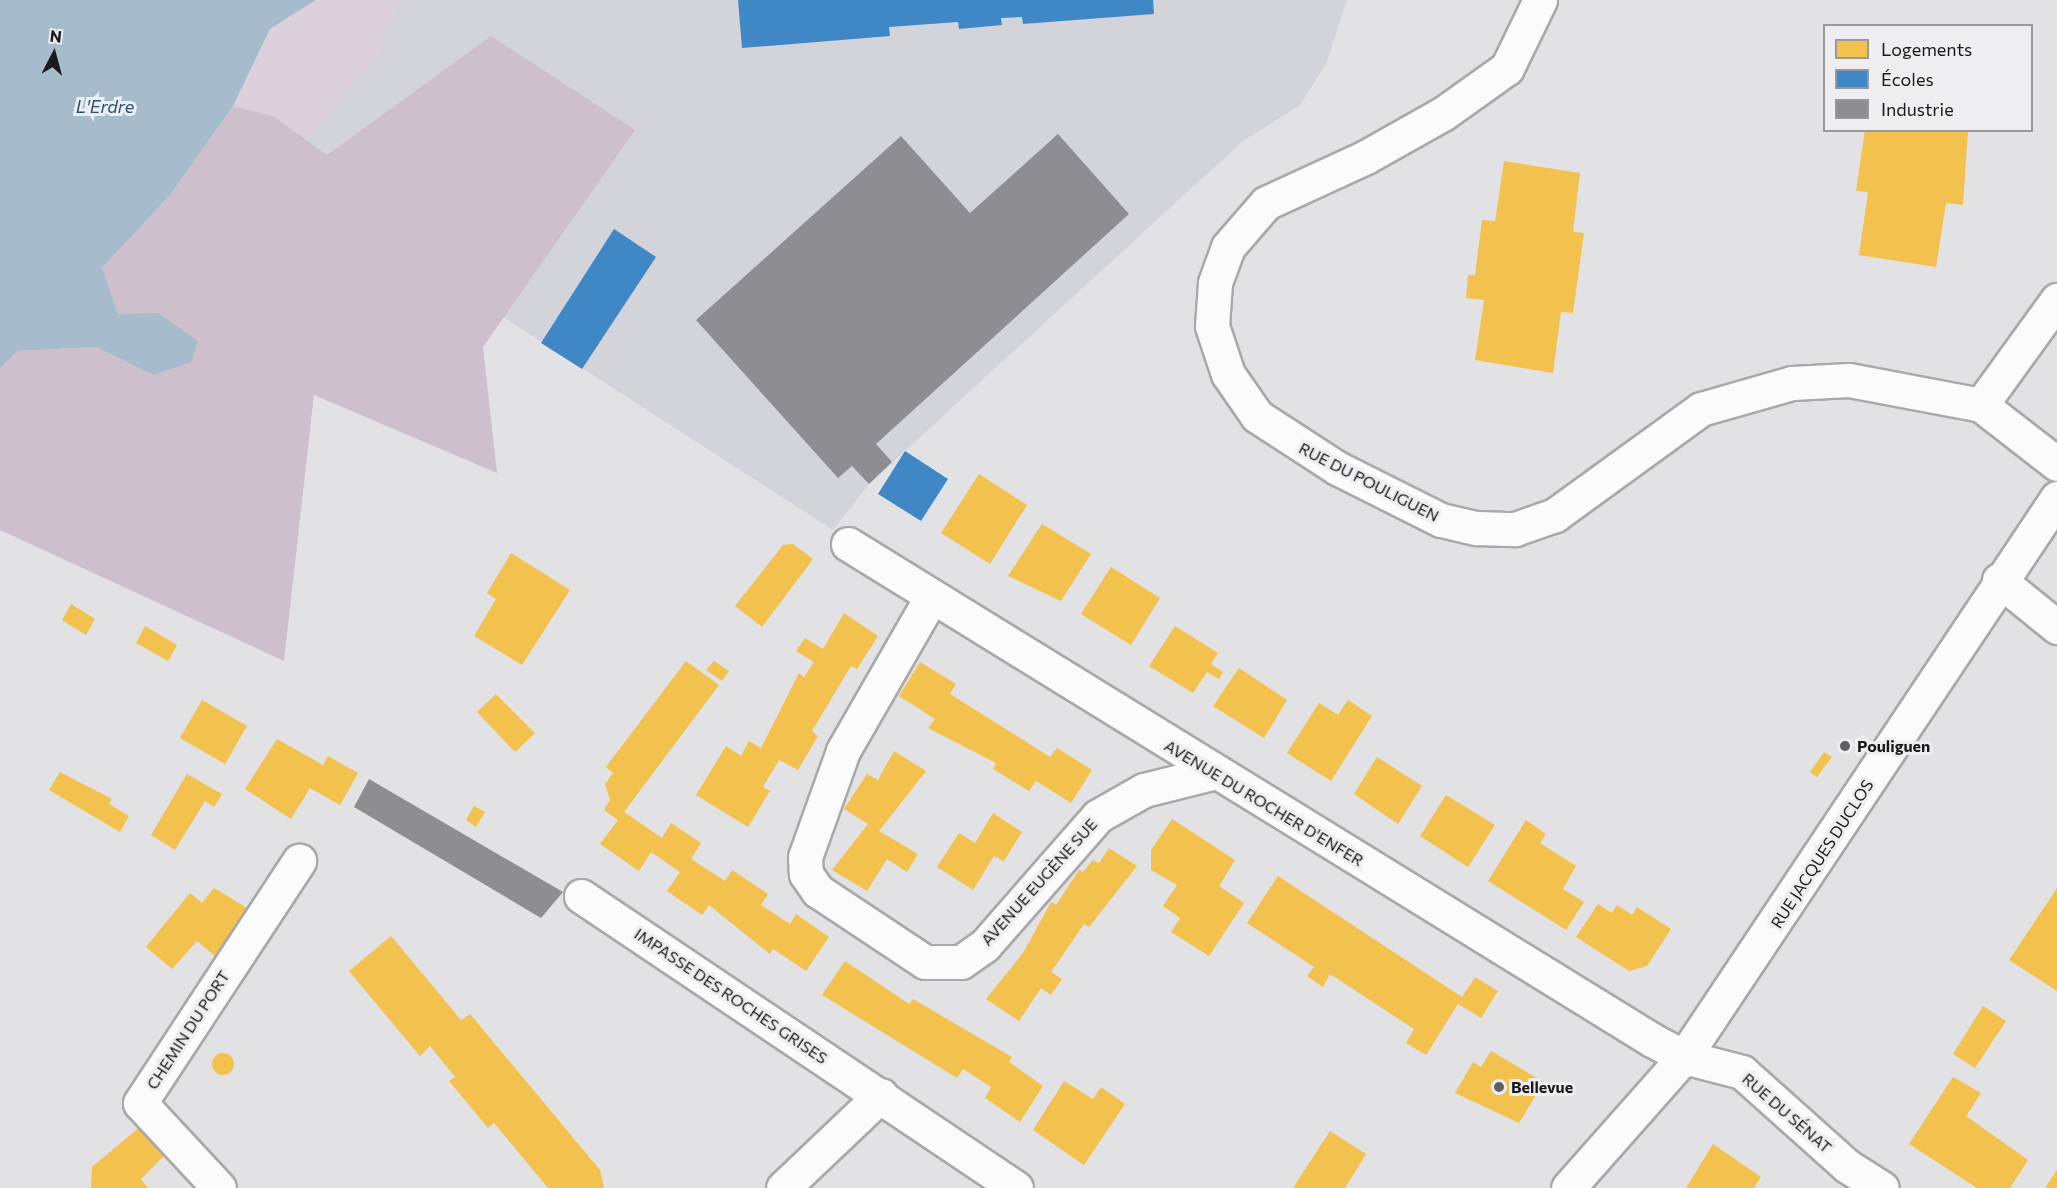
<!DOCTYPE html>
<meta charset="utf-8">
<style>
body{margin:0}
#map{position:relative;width:2057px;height:1188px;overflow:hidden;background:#e2e2e4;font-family:Commissioner,sans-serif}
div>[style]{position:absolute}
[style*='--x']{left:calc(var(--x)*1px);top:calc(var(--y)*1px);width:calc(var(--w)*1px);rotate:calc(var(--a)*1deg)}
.built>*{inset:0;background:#d3d3da}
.green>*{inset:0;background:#dbd0db}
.forest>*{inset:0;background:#cebfcd}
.water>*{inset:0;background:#a6bbcc}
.homes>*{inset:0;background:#f2c14e}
.round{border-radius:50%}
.schools>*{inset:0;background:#3f88c5}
.industry>*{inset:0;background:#8d8d92}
.roads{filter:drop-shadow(2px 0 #a9a9ab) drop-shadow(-2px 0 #a9a9ab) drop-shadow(0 2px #a9a9ab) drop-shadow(0 -2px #a9a9ab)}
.minor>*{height:33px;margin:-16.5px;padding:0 16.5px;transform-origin:16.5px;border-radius:16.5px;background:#fbfbfb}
.tertiary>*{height:33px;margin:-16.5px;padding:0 16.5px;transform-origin:16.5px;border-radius:16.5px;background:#fbfbfb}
.dots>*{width:16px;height:16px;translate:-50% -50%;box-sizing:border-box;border:3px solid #eeeef2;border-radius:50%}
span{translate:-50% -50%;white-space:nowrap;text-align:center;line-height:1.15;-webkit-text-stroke:6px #eeeef2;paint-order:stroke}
.street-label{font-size:16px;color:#1a1a1c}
.poi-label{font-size:16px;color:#1a1a1c;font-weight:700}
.left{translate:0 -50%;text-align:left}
.water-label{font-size:18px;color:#225273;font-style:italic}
.legend{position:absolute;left:1823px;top:24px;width:210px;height:108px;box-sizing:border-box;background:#eeeef2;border:2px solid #99999c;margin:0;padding:8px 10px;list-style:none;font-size:18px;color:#1a1a1c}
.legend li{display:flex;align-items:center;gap:12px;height:30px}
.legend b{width:30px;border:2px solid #99999c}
.north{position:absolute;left:24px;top:24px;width:60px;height:60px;-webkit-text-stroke:4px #eeeef2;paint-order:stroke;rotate:6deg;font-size:16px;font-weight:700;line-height:24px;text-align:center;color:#1a1a1c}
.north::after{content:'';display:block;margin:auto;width:21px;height:27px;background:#1a1a1c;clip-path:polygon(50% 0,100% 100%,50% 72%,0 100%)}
</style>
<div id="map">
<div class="built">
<i style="clip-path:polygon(401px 0,1347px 0,1326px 64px,1300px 105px,1243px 141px,869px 484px,833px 530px,278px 172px,374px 60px)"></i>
</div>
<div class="green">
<i style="clip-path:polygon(316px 0,401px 0,374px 60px,304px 143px,273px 116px,233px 106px,270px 29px)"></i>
</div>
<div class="forest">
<i style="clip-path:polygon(491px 36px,635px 130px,483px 347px,497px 473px,314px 395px,284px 661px,0 530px,0 369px,16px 351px,96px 347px,153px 375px,118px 314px,102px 268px,171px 194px,233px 106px,273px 116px,327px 155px)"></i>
</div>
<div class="water">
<i style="clip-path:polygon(0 0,316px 0,270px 29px,233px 106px,171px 194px,102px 268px,118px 314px,158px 313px,198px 341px,191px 362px,153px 375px,96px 347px,17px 351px,0 369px)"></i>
</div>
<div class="homes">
<i style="clip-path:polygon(1865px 130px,1968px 130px,1963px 205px,1946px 203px,1936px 267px,1859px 255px,1868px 192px,1856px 191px)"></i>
<i style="clip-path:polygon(1504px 161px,1580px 173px,1573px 232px,1584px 233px,1573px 313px,1561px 312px,1553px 373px,1475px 360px,1484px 300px,1466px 298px,1468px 275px,1475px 275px,1482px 220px,1495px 221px)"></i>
<i style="clip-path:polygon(979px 474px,1027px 505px,990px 564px,941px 533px)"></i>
<i style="clip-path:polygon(1042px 524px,1091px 554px,1061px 601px,1008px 576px)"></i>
<i style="clip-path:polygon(793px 544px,813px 559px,762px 627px,735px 606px,783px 545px)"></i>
<i style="clip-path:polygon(511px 553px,570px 590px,522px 665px,474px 636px,496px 599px,487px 593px)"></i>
<i style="clip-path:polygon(1111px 567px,1160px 598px,1131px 645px,1081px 614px)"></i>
<i style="clip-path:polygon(71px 604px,95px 619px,86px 635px,62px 620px)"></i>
<i style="clip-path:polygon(844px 613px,878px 636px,857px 669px,851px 666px,812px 731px,818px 736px,798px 770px,779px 760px,763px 787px,770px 791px,748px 827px,696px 795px,726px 746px,741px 756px,749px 741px,761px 748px,799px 673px,804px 677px,814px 662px,796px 651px,805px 638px,823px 649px)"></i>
<i style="clip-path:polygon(145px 626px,177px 645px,168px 661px,136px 643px)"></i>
<i style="clip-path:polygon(1175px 626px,1218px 653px,1211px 664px,1223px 672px,1219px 679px,1207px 672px,1193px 693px,1149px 666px)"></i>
<i style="clip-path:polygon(686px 661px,719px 685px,624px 812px,662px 838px,671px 823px,701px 843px,691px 859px,725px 881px,732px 870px,768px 894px,761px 905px,790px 924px,796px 914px,829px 937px,806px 971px,773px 949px,770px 954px,709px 905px,702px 915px,667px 891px,680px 872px,651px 852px,639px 871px,600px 844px,618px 820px,604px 810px,610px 800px,605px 784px,613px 773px,606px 767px)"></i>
<i style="clip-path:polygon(714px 661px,729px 671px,722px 681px,706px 670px)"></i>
<i style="clip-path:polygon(920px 662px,956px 684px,950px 694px,1050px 757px,1057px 748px,1092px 770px,1071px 803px,1036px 781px,1029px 791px,993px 769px,996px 763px,928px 728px,935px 719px,899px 696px)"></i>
<i style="clip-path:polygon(1239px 668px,1287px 700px,1264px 738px,1213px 706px)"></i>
<i style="clip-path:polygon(496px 694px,535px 733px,515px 752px,477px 712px)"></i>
<i style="clip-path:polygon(202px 700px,247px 726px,225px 764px,180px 738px)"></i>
<i style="clip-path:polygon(1348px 700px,1372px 716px,1331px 781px,1287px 753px,1319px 703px,1338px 715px)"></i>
<i style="clip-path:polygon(277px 739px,323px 765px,328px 756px,358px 773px,340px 805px,310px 788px,291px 819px,245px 789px)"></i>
<i style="clip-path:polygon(894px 751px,926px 771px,879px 831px,918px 854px,907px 872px,887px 859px,867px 891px,832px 870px,868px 824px,844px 809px,867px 774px,878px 780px)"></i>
<i style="clip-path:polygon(1824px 752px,1832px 757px,1817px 777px,1810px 772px)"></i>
<i style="clip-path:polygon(1377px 757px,1422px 786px,1398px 824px,1354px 794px)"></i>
<i style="clip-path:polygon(60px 772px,112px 799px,109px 804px,129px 816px,120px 832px,49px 790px)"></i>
<i style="clip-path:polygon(187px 774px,222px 794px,214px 807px,205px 801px,175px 850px,151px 835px)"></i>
<i style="clip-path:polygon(1446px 795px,1495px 825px,1468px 867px,1420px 836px)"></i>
<i style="clip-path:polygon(474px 806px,485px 812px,476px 827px,466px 820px)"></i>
<i style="clip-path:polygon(993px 813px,1022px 832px,1004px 861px,994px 856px,973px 890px,937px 867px,959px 833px,975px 843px)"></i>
<i style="clip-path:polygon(1172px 819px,1235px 860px,1219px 886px,1244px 903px,1209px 956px,1171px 932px,1180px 918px,1163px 906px,1177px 885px,1151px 870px,1151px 850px)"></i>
<i style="clip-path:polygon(1526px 820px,1546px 834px,1540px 843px,1576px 866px,1563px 889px,1584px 902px,1566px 930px,1488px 881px)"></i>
<i style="clip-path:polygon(1109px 848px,1137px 866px,1089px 927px,1084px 924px,1051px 972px,1062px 979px,1051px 995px,1041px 988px,1019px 1021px,986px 999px,1023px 953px,1051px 902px,1056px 905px,1079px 870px,1083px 872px,1093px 860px,1099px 863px)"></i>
<i style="clip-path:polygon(1278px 876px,1462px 997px,1475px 977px,1498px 991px,1481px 1018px,1458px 1004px,1426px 1055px,1406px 1043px,1414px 1029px,1330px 974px,1323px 987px,1307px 976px,1314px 967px,1247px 923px)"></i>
<i style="clip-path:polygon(214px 888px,247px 908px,216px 957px,197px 941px,172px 969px,146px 947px,190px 893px,202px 903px)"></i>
<i style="clip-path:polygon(2057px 888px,2057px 991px,2009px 960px)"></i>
<i style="clip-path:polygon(1598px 904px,1612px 913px,1617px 905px,1632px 915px,1637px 907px,1671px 929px,1647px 966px,1629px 971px,1576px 937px)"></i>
<i style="clip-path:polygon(391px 936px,461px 1020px,470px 1014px,600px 1170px,604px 1188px,548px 1188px,494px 1123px,488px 1128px,449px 1081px,455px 1077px,430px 1046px,420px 1056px,349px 971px)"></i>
<i style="clip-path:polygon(845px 961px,909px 1004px,913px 999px,1012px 1057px,1009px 1062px,1043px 1086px,1020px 1122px,985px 1098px,991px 1087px,963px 1069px,957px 1078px,822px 995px)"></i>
<i style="clip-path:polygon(1983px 1006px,2006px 1021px,1975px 1068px,1953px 1054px)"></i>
<i style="clip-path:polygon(1491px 1051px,1544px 1082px,1519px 1123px,1455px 1093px,1473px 1062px,1481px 1067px)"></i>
<i class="round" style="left:212px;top:1053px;width:22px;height:22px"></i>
<i style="clip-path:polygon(1953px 1077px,1981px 1093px,1966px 1116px,2028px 1160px,2010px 1188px,1977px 1188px,1909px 1144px)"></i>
<i style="clip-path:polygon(1064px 1081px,1093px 1099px,1101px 1087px,1125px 1104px,1084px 1165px,1033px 1130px)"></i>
<i style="clip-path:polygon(141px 1126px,167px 1153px,141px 1179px,148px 1188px,91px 1188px,92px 1167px)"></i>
<i style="clip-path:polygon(1330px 1131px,1366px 1154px,1345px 1188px,1293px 1188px)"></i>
<i style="clip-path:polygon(1713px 1144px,1761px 1177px,1754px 1188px,1686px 1188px)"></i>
<i style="clip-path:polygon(2057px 1170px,2057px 1188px,2045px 1188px)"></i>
</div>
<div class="schools">
<i style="clip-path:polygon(738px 0,1153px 0,1154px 14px,1023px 24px,1022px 17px,1001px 18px,1002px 25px,959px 29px,958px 22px,889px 27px,890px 36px,742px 48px)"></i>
<i style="clip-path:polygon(614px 229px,656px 257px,582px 369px,541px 343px)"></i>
<i style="clip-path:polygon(905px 451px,948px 479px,921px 521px,878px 494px)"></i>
</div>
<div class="industry">
<i style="clip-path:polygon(1058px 134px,1129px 214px,876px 444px,892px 462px,869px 484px,852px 466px,838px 478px,696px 320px,901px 136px,970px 213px)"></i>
<i style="clip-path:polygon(369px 779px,563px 892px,541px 918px,354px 807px)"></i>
</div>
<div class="roads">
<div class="minor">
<i style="--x:1540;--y:0;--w:76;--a:115.9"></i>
<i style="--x:1507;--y:68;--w:77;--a:144.5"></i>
<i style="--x:1444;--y:113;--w:90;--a:150.6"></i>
<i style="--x:1366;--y:157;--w:110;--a:155.3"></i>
<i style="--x:1266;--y:203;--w:58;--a:130.8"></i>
<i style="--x:1228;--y:247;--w:38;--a:110"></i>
<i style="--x:1215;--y:283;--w:43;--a:94"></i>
<i style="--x:1212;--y:326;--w:51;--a:71.6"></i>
<i style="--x:1228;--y:374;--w:51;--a:55.4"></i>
<i style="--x:1257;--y:416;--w:95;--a:33"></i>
<i style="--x:1337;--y:468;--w:116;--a:26.6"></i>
<i style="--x:1441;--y:520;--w:37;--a:13"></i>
<i style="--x:1477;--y:528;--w:38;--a:2"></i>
<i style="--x:1515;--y:529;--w:42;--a:-19.3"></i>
<i style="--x:1555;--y:515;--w:180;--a:-36"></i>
<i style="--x:1701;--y:409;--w:95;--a:-15.9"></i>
<i style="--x:1792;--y:383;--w:57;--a:-3"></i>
<i style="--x:1849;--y:380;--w:134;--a:10.7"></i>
<i style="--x:1981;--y:405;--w:96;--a:37.8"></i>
<i style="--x:1981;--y:405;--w:130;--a:-54.1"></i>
<i style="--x:848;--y:544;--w:945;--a:31.67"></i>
<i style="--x:1652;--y:1040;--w:36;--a:28"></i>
<i style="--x:1684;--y:1057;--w:60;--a:14.5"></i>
<i style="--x:1742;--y:1072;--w:141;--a:41.8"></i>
<i style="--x:1847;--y:1166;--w:41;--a:32.2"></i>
<i style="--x:1999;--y:580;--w:75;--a:39"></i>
<i style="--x:932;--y:596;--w:179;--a:119.9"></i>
<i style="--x:843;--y:751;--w:113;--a:109.7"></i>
<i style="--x:805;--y:857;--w:17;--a:87"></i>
<i style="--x:806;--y:874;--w:21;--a:55"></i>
<i style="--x:818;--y:891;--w:128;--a:33.6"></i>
<i style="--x:925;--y:962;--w:36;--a:0"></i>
<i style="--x:961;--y:962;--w:29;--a:-35"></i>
<i style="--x:985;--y:945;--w:171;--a:-48.8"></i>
<i style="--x:1098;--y:816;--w:53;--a:-29.5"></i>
<i style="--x:1144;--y:790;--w:70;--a:-14"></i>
<i style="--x:581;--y:896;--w:524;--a:33.87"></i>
<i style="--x:219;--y:1188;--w:116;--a:-132.9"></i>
<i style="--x:140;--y:1103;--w:290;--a:-56.7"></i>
<i style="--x:783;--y:1188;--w:135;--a:-43.5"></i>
</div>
<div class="tertiary">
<i style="--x:1568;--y:1188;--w:175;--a:-48.5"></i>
<i style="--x:1684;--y:1057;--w:672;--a:-56.29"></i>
</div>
</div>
<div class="dots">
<i style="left:1845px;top:746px;background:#606062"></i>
<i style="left:1499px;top:1087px;background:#606062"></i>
</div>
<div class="street-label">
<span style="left:1369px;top:482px;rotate:27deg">RUE DU POULIGUEN</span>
<span style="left:1264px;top:803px;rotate:31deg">AVENUE DU ROCHER D'ENFER</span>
<span style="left:1822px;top:854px;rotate:-57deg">RUE JACQUES DUCLOS</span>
<span style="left:1039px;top:882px;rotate:-48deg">AVENUE EUGÈNE SUE</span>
<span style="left:731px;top:996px;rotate:34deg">IMPASSE DES ROCHES GRISES</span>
<span style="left:188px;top:1030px;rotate:-57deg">CHEMIN DU PORT</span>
<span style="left:1787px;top:1113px;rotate:41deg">RUE DU SÉNAT</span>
</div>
<div class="poi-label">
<span class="left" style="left:1857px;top:746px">Pouliguen</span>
<span class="left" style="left:1511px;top:1087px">Bellevue</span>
</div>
<div class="water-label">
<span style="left:105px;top:106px">L'Erdre</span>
</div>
<ul class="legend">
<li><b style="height:16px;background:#f2c14e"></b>Logements</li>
<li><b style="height:16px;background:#3f88c5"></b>Écoles</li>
<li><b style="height:16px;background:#8d8d92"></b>Industrie</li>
</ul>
<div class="north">N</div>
</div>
